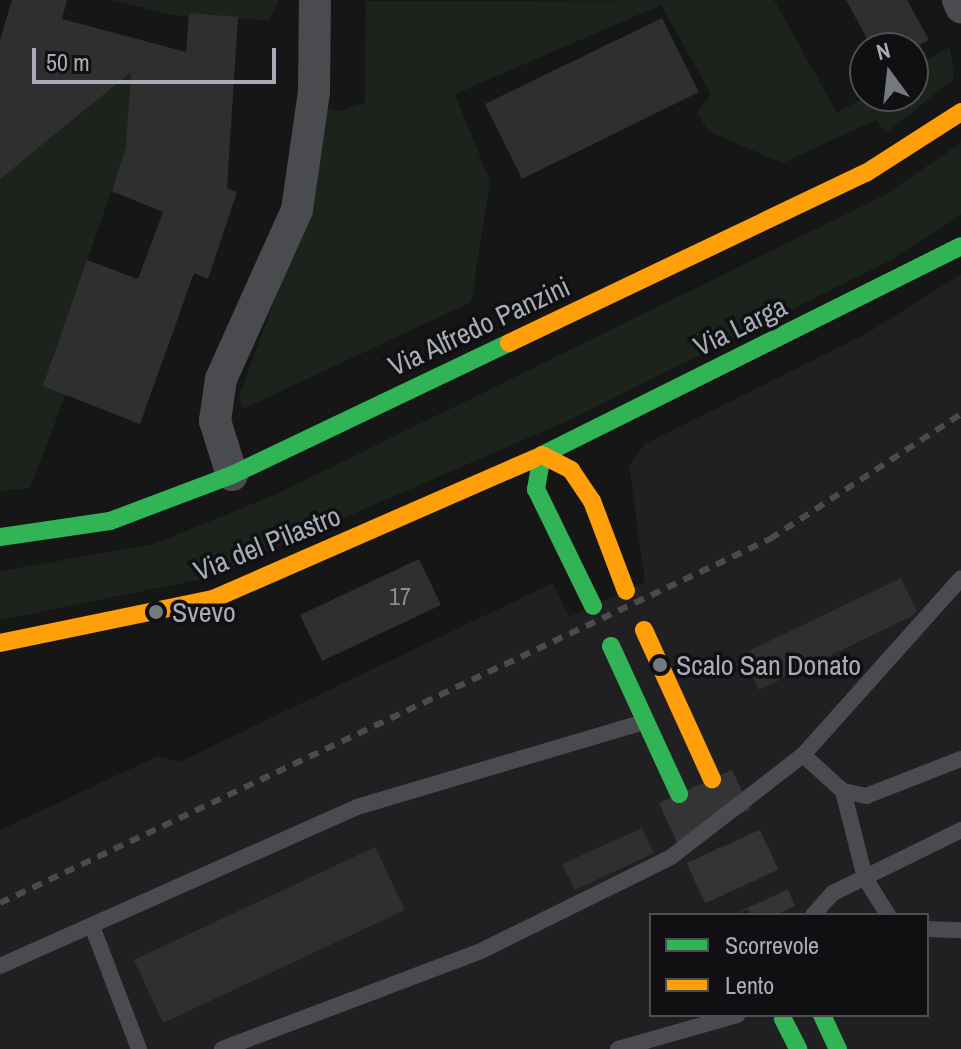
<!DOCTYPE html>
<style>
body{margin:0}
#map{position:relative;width:961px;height:1049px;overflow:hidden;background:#161616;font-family:"Archivo Narrow",sans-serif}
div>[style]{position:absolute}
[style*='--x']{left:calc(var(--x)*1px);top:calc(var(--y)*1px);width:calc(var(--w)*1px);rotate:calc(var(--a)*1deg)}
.built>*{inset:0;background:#202022}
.green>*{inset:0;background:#1c231d}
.building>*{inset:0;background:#2f2f30}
.secondary-tunnel>*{height:44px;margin-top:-22px;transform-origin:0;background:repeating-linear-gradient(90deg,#333436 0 44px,transparent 0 66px)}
.lane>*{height:16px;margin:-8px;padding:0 8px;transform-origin:8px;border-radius:8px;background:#4a4b4f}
.street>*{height:32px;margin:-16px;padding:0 16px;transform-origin:16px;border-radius:16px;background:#4a4b4f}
.fast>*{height:18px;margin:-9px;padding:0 9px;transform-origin:9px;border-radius:9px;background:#30b455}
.slow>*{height:18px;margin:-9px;padding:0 9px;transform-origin:9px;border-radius:9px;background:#ff9f0a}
.rail>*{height:6px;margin-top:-3px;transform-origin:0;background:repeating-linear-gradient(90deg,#4a4b4e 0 10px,transparent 0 18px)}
.dots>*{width:22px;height:22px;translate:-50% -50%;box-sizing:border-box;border:4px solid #101012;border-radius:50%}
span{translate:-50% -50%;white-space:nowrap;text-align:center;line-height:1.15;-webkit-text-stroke:7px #101012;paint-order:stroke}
.number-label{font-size:24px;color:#898d95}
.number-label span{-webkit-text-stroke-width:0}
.street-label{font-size:28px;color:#a7acb7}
.poi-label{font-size:28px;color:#a7acb7}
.left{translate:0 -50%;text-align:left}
.legend{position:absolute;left:649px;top:913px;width:280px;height:104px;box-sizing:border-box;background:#101012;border:2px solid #4c4e54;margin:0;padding:10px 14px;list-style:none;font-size:24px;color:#a7acb7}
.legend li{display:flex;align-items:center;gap:16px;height:40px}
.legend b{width:40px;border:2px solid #4c4e54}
.north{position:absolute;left:849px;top:32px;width:80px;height:80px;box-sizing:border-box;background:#101012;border:2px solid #4c4e54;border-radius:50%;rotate:345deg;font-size:22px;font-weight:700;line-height:32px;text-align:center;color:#a7acb7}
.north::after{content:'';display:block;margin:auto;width:28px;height:36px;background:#74787f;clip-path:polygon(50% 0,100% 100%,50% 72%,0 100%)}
.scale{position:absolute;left:32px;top:48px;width:244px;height:36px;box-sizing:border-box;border:4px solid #a7acb7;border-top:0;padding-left:10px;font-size:24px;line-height:28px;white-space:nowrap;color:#a7acb7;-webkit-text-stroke:6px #101012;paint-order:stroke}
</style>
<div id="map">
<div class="built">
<i style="clip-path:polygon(evenodd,961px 274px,961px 1049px,0 1049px,0 830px,158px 756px,179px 762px,553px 583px,569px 617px,645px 582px,629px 465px,645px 444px,866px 334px,961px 274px,651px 915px,927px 915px,927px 1015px,651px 1015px,651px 915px)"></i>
</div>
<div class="green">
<i style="clip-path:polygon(112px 0,279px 0,269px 20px,176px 16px)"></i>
<i style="clip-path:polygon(774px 0,837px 113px,866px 96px,913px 96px,913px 69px,950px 47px,954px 79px,886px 133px,876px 120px,782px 163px,708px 131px,697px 112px,711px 94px,661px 5px,455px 94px,490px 181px,471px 302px,243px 409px,239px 396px,307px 212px,319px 107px,338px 111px,365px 103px,366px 1px)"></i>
<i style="clip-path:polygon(116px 34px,159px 45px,151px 164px,137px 201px,111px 192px,87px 260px,113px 270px,30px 488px,0 491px,0 146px)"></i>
<i style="clip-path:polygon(961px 143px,961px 215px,889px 261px,567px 421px,203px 579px,0 620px,0 571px,154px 544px,277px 494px,883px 196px)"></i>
</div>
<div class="building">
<i style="clip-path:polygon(12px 0,67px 0,62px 19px,186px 52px,189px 13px,238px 17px,227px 188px,237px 192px,208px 279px,194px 273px,140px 424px,43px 386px,87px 260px,138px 279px,163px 212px,112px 191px,126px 147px,131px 72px,0 179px,0 40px)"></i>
<i style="clip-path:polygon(846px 0,907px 0,929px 40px,914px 48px,872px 48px)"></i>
<i style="clip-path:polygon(662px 18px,699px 92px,522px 179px,485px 104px)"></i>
<i style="clip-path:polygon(419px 559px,441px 605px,322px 661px,300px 615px)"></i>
<i style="clip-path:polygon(901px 578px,917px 611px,912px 616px,759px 690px,742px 654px)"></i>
<i style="clip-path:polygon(642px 828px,654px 853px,575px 890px,562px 864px)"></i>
<i style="clip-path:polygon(375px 847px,405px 910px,163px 1023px,134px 960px)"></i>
</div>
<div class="secondary-tunnel">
<i style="--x:712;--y:779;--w:150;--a:65.1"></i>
<i style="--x:679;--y:794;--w:133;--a:65.2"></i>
</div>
<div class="lane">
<i style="--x:803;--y:755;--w:54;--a:42"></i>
<i style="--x:843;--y:791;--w:24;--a:12"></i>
<i style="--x:866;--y:796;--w:102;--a:-21.3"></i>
<i style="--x:843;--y:791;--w:90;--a:75.8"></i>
<i style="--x:865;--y:878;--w:44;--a:58.1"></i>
<i style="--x:813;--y:915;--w:30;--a:-48"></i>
<i style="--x:833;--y:893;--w:143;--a:-26.2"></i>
<i style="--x:92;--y:926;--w:132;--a:69.1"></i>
<i style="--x:927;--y:929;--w:34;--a:2"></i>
<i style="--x:0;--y:966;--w:391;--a:-24"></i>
<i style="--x:357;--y:807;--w:299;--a:-16.5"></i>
<i style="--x:222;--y:1049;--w:277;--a:-20.7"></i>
<i style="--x:481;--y:951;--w:212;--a:-26.3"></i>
<i style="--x:671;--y:857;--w:167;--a:-37.7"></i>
<i style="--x:803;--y:755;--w:237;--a:-48.2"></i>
<i style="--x:618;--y:1049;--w:124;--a:-15.9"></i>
</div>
<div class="street">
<i style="--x:958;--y:0;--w:8;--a:67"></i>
<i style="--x:232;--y:475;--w:57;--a:-107.5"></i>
<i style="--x:215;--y:421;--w:42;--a:-81.9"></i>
<i style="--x:221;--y:379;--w:185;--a:-65.8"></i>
<i style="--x:297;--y:210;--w:119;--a:-81.8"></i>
<i style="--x:314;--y:92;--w:92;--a:-89.4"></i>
</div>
<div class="fast">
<i style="--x:542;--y:455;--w:35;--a:100"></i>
<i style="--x:536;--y:489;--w:130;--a:64"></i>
<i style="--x:534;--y:459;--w:477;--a:-26.5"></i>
<i style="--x:0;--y:537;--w:111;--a:-8.3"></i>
<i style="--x:110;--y:521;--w:130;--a:-20.7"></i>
<i style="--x:232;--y:475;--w:307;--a:-25.5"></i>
<i style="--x:611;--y:646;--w:163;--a:65.3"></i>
<i style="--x:822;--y:1015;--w:38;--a:65"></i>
<i style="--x:783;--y:1019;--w:34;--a:63"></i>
</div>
<div class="slow">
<i style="--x:509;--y:343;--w:395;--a:-25.5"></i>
<i style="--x:866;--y:173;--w:113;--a:-32.7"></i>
<i style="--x:542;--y:455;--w:33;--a:27"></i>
<i style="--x:571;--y:470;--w:37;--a:56"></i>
<i style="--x:592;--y:501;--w:96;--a:69.3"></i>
<i style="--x:644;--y:630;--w:164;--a:65.5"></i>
<i style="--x:0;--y:643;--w:217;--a:-11.7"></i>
<i style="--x:213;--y:599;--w:350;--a:-23.6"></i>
</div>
<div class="rail">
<i style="--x:0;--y:903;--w:852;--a:-25.3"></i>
<i style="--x:770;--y:539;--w:228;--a:-33.2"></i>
</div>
<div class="dots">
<i style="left:156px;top:612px;background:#74787f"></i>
<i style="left:660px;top:665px;background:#74787f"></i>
</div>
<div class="number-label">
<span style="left:400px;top:597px">17</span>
</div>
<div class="street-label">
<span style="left:479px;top:326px;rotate:-25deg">Via Alfredo Panzini</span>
<span style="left:740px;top:326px;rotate:-26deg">Via Larga</span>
<span style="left:267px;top:543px;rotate:-22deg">Via del Pilastro</span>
</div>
<div class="poi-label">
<span class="left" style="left:172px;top:612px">Svevo</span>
<span class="left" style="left:676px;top:665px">Scalo San Donato</span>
</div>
<ul class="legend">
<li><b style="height:10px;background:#30b455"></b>Scorrevole</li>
<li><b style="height:10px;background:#ff9f0a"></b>Lento</li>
</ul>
<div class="north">N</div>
<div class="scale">50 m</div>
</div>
